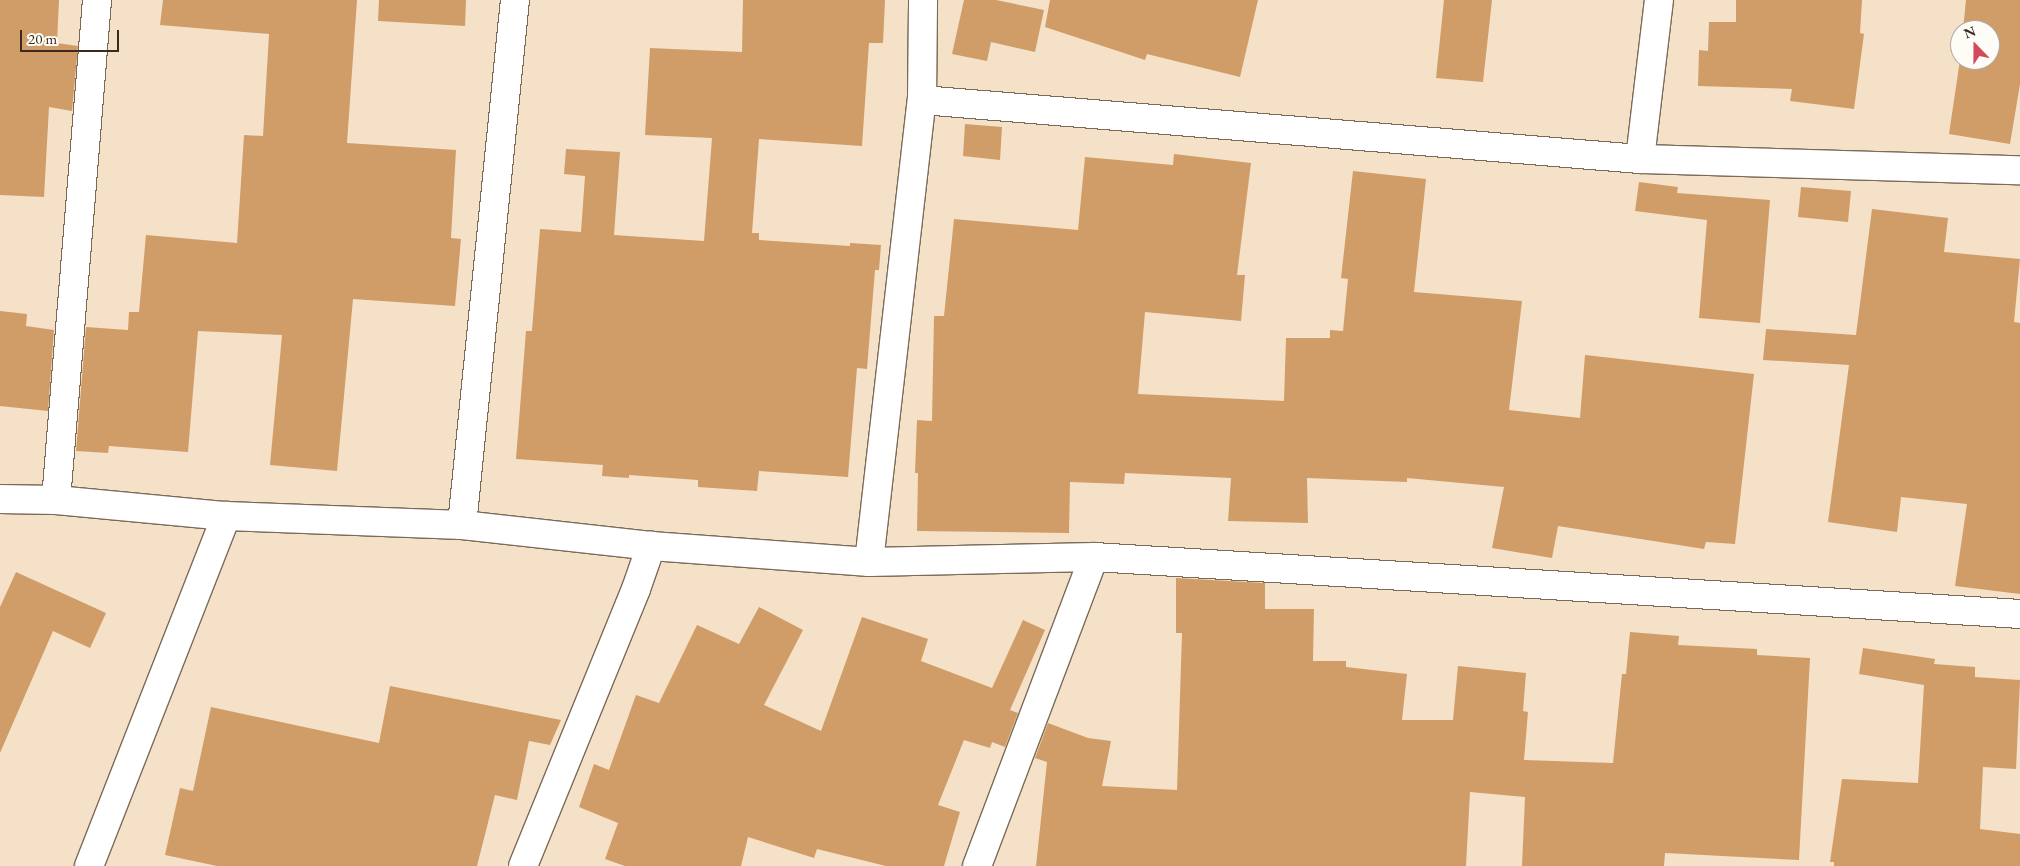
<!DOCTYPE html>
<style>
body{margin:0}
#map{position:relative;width:2020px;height:866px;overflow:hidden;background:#f4e1c7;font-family:"EB Garamond",serif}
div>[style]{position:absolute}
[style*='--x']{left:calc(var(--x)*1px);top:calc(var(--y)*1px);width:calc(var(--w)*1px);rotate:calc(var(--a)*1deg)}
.building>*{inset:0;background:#d09d68}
.roads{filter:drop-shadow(1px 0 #7c6a59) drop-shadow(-1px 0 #7c6a59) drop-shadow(0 1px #7c6a59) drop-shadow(0 -1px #7c6a59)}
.minor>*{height:28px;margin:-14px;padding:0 14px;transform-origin:14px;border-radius:14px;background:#fff}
span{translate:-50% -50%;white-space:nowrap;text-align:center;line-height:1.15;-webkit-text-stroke:4px #fdfcf7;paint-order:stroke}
.north{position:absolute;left:1950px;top:20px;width:50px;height:50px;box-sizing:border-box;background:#fdfcf7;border:1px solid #afa8a0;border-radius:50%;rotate:338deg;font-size:14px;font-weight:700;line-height:20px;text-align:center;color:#3b2a1e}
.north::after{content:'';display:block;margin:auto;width:18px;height:22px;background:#d1495b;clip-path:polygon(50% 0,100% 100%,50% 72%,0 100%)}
.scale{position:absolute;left:20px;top:30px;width:99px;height:22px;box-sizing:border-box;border:2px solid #3b2a1e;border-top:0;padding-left:6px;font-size:15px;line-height:18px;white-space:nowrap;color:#3b2a1e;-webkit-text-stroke:4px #fdfcf7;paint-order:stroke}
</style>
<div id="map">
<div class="building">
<i style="clip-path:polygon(0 0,59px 0,57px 43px,78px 46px,72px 111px,49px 107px,44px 197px,0 195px)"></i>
<i style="clip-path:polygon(163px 0,357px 0,347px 143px,456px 150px,451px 238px,461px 239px,455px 306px,353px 299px,337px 471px,270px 465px,282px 335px,198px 331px,188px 452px,109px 446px,108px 453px,76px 451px,86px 327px,128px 330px,129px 312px,139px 312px,146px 235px,237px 243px,244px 135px,263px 136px,269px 34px,160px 25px)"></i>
<i style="clip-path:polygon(379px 0,466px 0,465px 26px,378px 21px)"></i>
<i style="clip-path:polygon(743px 0,885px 0,883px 43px,869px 43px,862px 146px,759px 139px,752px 233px,759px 233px,759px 240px,850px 246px,850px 243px,881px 245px,879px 270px,875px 270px,867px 369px,857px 368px,848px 477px,759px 471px,757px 491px,698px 487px,698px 480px,629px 475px,629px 478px,602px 476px,603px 465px,516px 459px,526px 331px,532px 331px,540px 229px,581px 232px,585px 176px,564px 174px,566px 149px,620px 152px,614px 235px,704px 241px,712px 138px,645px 135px,650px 48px,742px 52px)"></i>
<i style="clip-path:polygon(964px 0,996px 0,1044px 10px,1035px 52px,991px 42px,987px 61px,952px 54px)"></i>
<i style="clip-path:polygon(1050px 0,1258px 0,1240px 77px,1147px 54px,1145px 60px,1045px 27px)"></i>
<i style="clip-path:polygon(1444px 0,1492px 0,1483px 82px,1436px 78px)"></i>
<i style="clip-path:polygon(1736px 0,1862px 0,1860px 33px,1864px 34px,1854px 109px,1790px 101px,1792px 89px,1698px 86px,1699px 50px,1708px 51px,1709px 22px,1736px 22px)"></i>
<i style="clip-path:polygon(1966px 0,2020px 0,2020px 84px,2010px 144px,1949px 134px,1960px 60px,1990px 60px,1990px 30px,1963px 30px)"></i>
<i style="clip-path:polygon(965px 124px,1002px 127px,1000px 160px,963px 156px)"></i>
<i style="clip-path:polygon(1174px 154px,1251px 163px,1237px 275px,1245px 275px,1241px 321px,1145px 312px,1138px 394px,1284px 401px,1286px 338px,1330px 338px,1330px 330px,1343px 331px,1348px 279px,1341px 278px,1353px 171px,1426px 179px,1414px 292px,1522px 301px,1509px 410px,1580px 418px,1585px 355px,1754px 374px,1735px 544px,1706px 542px,1704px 549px,1558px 526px,1552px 558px,1492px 548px,1504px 487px,1407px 478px,1407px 482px,1307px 478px,1308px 523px,1228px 521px,1231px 478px,1125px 473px,1124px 484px,1070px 482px,1069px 533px,917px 531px,918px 473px,915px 473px,917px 420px,932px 421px,934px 316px,944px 316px,954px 219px,1078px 230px,1085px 157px,1173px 165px)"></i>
<i style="clip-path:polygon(1639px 182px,1678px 187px,1677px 193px,1770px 200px,1760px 323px,1699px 318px,1707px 220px,1635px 211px)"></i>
<i style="clip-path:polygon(1801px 187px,1851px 191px,1848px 222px,1798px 217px)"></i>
<i style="clip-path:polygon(1872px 209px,1948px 218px,1944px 252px,2020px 259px,2014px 322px,2020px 323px,2020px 594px,1955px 586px,1967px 504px,1901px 497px,1897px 532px,1828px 522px,1849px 365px,1763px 360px,1766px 329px,1856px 335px)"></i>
<i style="clip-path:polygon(0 311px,27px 314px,26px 326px,54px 330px,48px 411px,0 406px)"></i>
<i style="clip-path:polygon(16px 572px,106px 613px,90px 648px,53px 631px,0 753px,0 607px)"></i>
<i style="clip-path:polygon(1176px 578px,1265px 583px,1265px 609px,1314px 609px,1313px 661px,1346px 661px,1346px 667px,1407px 674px,1402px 720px,1453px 720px,1458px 666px,1526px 673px,1523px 711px,1528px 712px,1524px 760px,1613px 763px,1622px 674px,1626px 674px,1630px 632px,1679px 636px,1678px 645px,1757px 649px,1757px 655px,1810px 658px,1799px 860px,1665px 853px,1664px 866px,1522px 866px,1525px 797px,1470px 792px,1466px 866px,1036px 866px,1047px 762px,1035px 758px,1048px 723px,1088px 738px,1111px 741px,1102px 786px,1177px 790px,1182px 633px,1176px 633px)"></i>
<i style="clip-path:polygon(759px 607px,803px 630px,764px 705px,821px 731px,862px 617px,928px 639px,921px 661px,992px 688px,1023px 620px,1045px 630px,1010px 710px,1018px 713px,1005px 747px,992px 742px,990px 748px,964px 740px,938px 805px,960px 812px,944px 866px,886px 866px,817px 849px,814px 858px,748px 837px,741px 866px,625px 866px,605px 859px,618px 823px,579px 807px,594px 764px,609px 770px,636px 695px,659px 703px,697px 625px,739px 644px)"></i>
<i style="clip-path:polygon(1863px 648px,1935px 659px,1934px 664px,1975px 667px,1975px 677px,2020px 680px,2016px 769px,1983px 767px,1980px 829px,2020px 834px,2020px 866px,1834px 866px,1834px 862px,1830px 862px,1842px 779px,1918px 783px,1924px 685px,1859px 674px)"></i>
<i style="clip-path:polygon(390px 686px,561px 720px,550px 745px,529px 741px,517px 800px,495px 795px,477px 866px,217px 866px,165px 855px,180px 788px,193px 791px,211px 707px,379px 743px)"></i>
</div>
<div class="roads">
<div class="minor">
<i style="--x:922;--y:100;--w:720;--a:4.7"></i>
<i style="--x:1640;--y:159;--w:380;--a:1.7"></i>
<i style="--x:1640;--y:159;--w:160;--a:-83.2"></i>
<i style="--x:0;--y:499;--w:56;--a:1"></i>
<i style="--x:56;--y:500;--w:171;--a:5.4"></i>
<i style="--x:226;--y:516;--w:236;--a:2.2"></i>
<i style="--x:462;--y:525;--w:190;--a:6.3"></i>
<i style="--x:651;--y:546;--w:219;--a:4.2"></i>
<i style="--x:869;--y:562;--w:225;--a:-1.3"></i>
<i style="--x:1094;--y:557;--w:928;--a:3.52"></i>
<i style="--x:56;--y:500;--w:502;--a:-85.31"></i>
<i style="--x:462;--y:525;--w:528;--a:-84.24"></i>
<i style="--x:869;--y:562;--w:465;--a:-83.5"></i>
<i style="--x:922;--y:100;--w:100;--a:-89.4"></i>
<i style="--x:89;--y:866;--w:376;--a:-68.6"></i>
<i style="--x:523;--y:866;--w:299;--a:-67.8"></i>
<i style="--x:636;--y:589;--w:46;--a:-70.8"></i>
<i style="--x:977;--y:866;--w:330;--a:-69.3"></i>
</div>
</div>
<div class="north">N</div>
<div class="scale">20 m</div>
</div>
